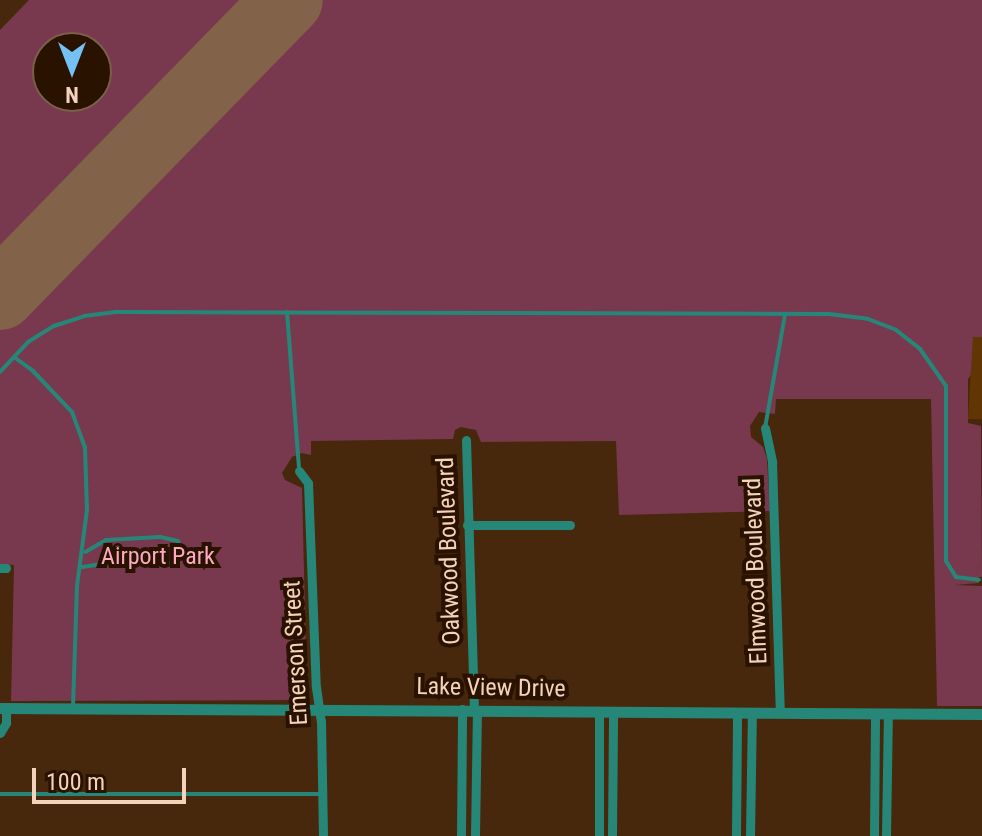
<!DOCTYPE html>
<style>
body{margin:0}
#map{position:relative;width:982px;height:836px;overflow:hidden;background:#47280c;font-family:"Roboto Condensed",sans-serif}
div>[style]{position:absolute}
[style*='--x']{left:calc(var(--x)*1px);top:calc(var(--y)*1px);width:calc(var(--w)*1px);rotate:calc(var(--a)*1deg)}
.green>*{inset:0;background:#78384e}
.runway>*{height:70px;margin:-35px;padding:0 35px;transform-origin:35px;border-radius:35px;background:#826248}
.building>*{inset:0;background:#623505}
.service>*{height:4px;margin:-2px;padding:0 2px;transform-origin:2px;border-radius:2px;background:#268778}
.minor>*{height:9px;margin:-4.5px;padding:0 4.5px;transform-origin:4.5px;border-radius:4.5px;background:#268778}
.tertiary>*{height:11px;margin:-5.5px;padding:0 5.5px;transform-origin:5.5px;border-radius:5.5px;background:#268778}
span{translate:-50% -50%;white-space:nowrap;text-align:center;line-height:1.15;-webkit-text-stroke:8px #291200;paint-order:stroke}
.street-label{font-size:24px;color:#f5d3ba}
.park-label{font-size:24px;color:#fda9c2}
.north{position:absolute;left:32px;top:32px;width:80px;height:80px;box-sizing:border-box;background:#291200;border:2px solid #7b5f4a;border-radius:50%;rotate:180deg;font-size:22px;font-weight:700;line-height:32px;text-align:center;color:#f5d3ba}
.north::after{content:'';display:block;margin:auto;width:28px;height:36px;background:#73c1f5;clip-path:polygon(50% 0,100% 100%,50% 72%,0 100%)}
.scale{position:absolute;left:32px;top:768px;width:154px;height:36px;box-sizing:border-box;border:4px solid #f5d3ba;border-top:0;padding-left:10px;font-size:24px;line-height:28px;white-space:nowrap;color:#f5d3ba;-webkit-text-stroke:6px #291200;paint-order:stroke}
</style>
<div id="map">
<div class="green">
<i style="clip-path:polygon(evenodd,29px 0,254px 0,0 260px,0 30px,29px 0,48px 48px,96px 48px,96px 96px,48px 96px,48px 48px)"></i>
<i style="clip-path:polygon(317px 0,982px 0,982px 337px,973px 372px,968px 379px,968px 423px,981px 426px,982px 577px,978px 577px,979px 583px,955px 585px,982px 586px,982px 706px,937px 706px,931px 399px,776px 399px,775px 414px,759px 412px,750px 426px,751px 437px,763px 447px,767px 459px,770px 511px,619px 515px,616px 441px,481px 442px,476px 430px,461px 427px,455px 430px,453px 439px,311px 441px,311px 455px,302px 453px,292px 457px,282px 473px,285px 480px,302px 488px,307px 697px,299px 700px,11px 701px,14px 565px,0 564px,0 321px)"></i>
</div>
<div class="runway">
<i style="--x:0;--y:295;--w:412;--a:-45.7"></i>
</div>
<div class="building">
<i style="clip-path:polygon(973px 337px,982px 337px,982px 419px,968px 419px)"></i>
</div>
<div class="service">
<i style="--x:287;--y:312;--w:157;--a:85.6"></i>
<i style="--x:14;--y:357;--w:24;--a:36"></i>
<i style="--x:33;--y:371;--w:57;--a:46.4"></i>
<i style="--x:72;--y:412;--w:37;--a:70"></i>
<i style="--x:85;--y:447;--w:63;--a:88.2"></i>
<i style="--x:87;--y:510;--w:77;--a:97.5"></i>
<i style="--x:77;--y:586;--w:120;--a:91.9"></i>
<i style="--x:0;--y:372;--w:41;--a:-47"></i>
<i style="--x:28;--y:342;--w:31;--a:-32"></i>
<i style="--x:54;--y:326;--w:32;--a:-18"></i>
<i style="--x:84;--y:316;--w:32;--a:-7"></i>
<i style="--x:116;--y:312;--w:713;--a:0.16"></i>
<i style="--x:829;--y:314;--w:39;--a:7"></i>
<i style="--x:868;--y:319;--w:30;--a:21"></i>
<i style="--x:896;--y:330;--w:31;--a:38"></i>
<i style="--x:920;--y:349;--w:45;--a:54.9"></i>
<i style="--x:946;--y:386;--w:175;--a:90"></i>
<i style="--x:946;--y:561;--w:19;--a:58"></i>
<i style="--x:956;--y:577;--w:23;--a:7"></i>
<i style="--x:765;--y:428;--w:116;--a:-80"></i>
<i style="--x:82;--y:567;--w:40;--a:-8.5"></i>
<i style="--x:122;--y:561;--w:51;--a:2.2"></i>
<i style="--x:173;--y:563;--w:14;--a:-45"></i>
<i style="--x:183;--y:553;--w:13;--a:-113"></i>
<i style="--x:178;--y:541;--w:18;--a:-167"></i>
<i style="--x:160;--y:537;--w:54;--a:176.8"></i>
<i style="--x:106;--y:540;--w:24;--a:150"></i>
<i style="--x:0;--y:794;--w:319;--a:0"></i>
</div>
<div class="minor">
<i style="--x:765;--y:428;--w:35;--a:78"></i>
<i style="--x:772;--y:462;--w:251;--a:88.2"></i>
<i style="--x:466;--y:440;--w:270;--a:88.3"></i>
<i style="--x:299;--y:471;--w:15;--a:53"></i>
<i style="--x:308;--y:483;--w:204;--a:87.8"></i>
<i style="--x:316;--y:687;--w:34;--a:82"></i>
<i style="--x:321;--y:721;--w:115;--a:89"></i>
<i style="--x:467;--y:525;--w:103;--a:0"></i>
<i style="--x:0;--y:568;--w:6;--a:0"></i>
<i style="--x:0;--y:733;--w:12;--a:-59"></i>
<i style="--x:6;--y:723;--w:15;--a:-90"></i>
<i style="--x:461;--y:836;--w:127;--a:-89.5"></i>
<i style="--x:475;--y:836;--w:126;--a:-89.1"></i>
<i style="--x:599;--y:836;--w:125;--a:-90"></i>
<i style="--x:612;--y:836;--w:125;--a:-89.5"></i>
<i style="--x:736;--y:836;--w:124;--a:-89.5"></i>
<i style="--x:750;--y:836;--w:123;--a:-89.1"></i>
<i style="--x:874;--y:836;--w:122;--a:-89.5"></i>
<i style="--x:886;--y:836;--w:122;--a:-89.1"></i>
</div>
<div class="tertiary">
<i style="--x:0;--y:708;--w:982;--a:0.35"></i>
</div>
<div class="street-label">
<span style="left:449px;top:551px;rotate:-92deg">Oakwood Boulevard</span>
<span style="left:756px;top:571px;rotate:-92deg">Elmwood Boulevard</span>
<span style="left:296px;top:653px;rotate:-93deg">Emerson Street</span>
<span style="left:491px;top:688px;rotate:1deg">Lake View Drive</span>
</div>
<div class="park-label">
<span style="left:158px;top:557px">Airport Park</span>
</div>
<div class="north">N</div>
<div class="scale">100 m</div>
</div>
